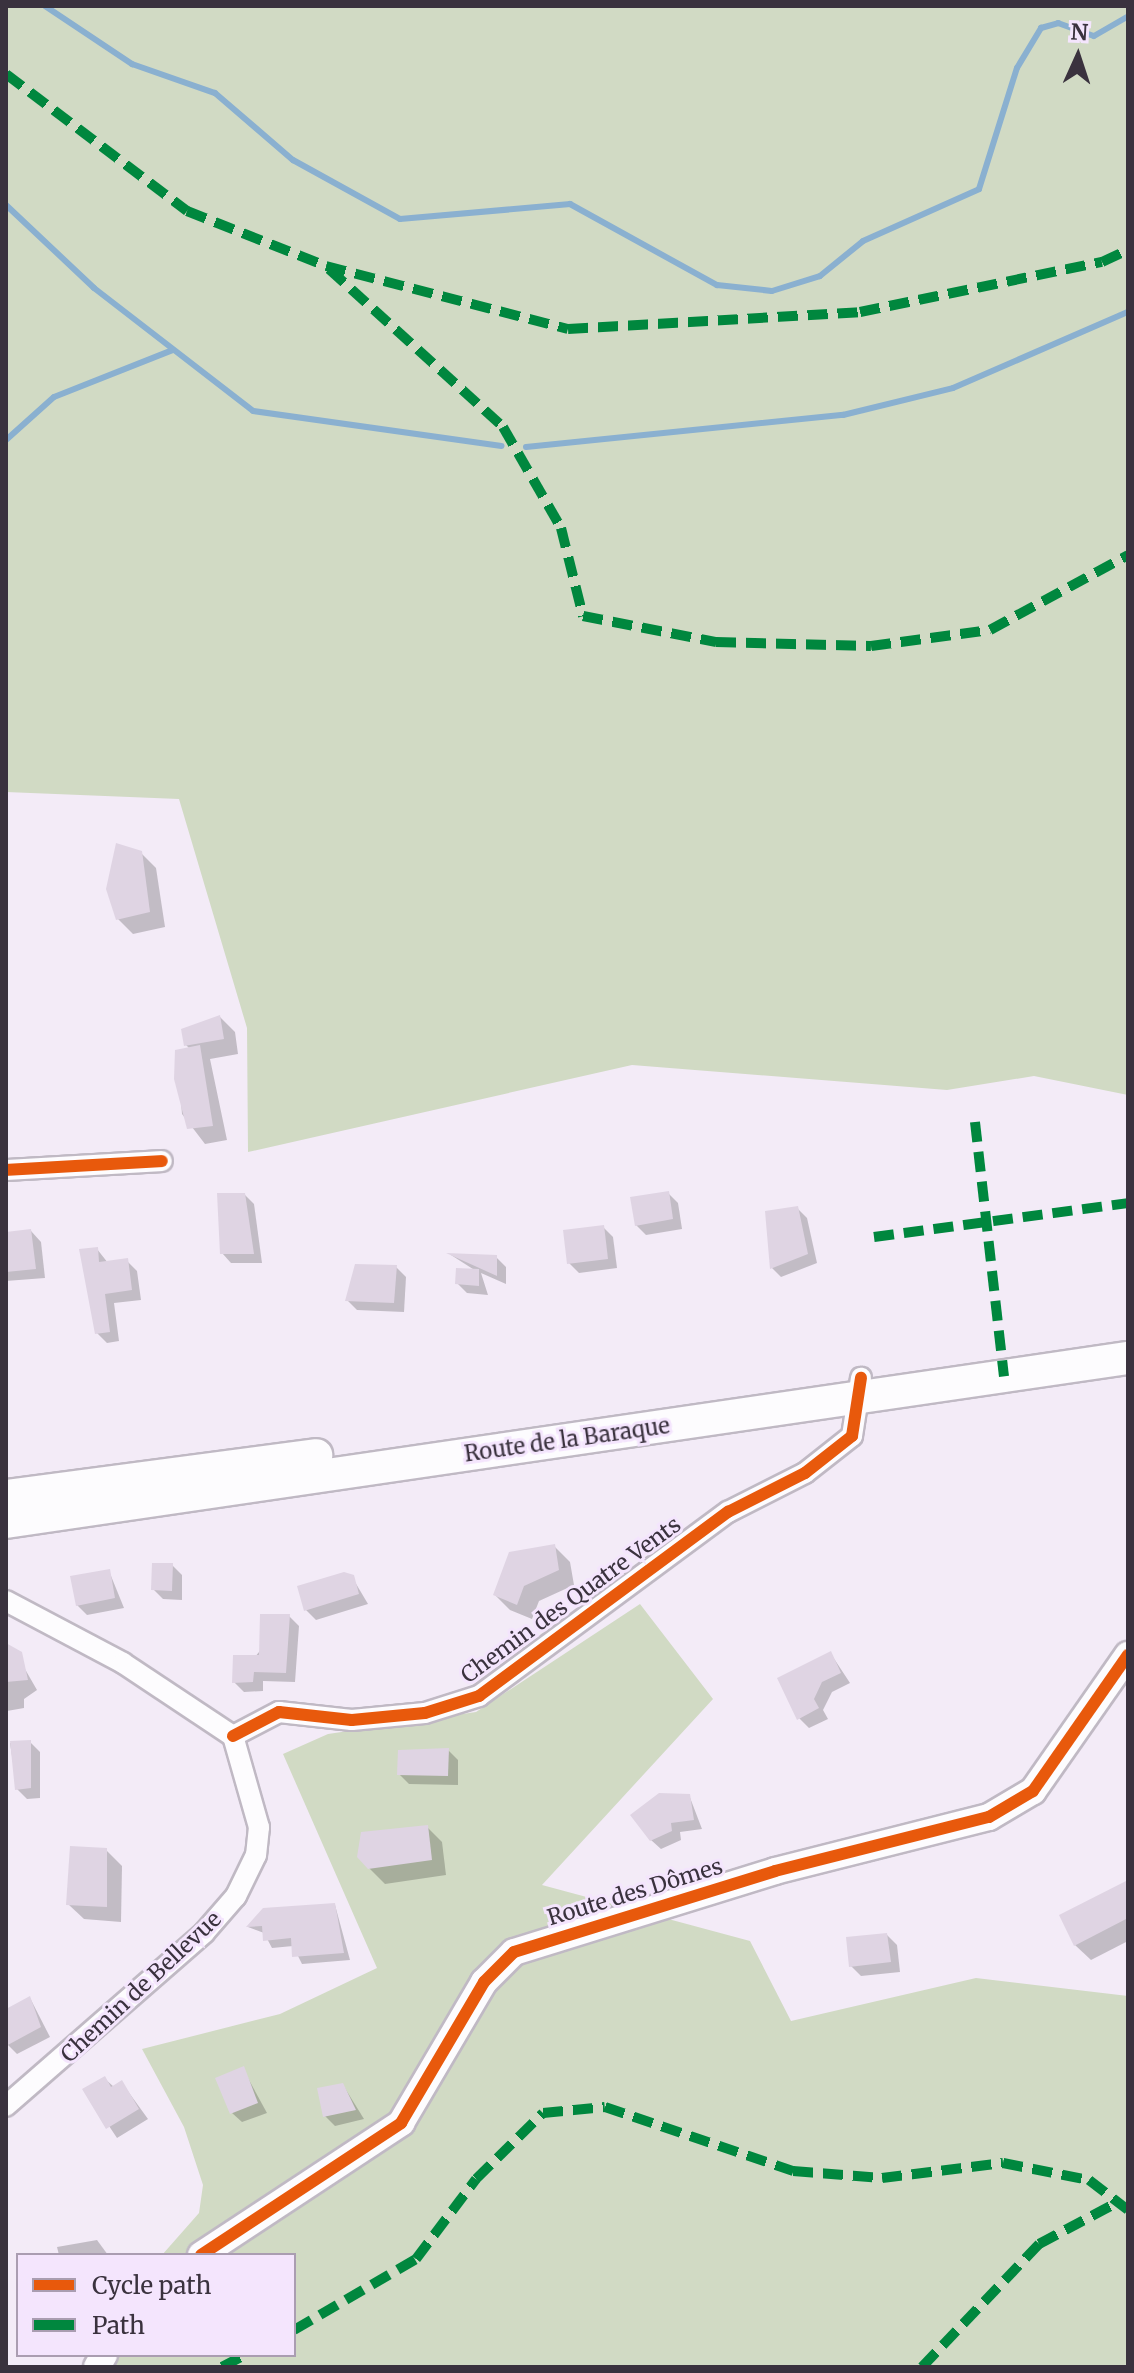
<!DOCTYPE html>
<meta charset="utf-8">
<style>
body{margin:0}
#map{position:relative;width:1134px;height:2373px;overflow:hidden;background:#f3ebf7;font-family:Merriweather,serif}
div>[style]{position:absolute}
[style*='--x']{left:calc(var(--x)*1px);top:calc(var(--y)*1px);width:calc(var(--w)*1px);rotate:calc(var(--a)*1deg)}
.green>*{inset:0;background:#d1dac4}
.shadow>*{inset:0;background:#0003}
.stream>*{height:6px;margin:-3px;padding:0 3px;transform-origin:3px;border-radius:3px;background:#8ab0d0}
.building>*{inset:0;background:#dfd4e3}
.roads{filter:drop-shadow(2px 0 #c0b9c4) drop-shadow(-2px 0 #c0b9c4) drop-shadow(0 2px #c0b9c4) drop-shadow(0 -2px #c0b9c4)}
.minor>*{height:20px;margin:-10px;padding:0 10px;transform-origin:10px;border-radius:10px;background:#fdfcfe}
.tertiary>*{height:26px;margin:-13px;padding:0 13px;transform-origin:13px;border-radius:13px;background:#fdfcfe}
.primary>*{height:32px;margin:-16px;padding:0 16px;transform-origin:16px;border-radius:16px;background:#fdfcfe}
.quiet>*{height:10px;margin-top:-5px;transform-origin:0;background:repeating-linear-gradient(90deg,#00873e 0 20px,transparent 0 30px)}
.cycleway>*{height:12px;margin:-6px;padding:0 6px;transform-origin:6px;border-radius:6px;background:#e8590c}
span{translate:-50% -50%;white-space:nowrap;text-align:center;line-height:1.15;-webkit-text-stroke:6px #f4e5fd;paint-order:stroke}
.street-label{font-size:22px;color:#3a323e}
.frame{position:absolute;inset:0;border:8px solid #3a323e;pointer-events:none}
.legend{position:absolute;left:16px;top:2253px;width:280px;height:104px;box-sizing:border-box;background:#f4e5fd;border:2px solid #aa9db1;margin:0;padding:10px 14px;list-style:none;font-size:24px;color:#3a323e}
.legend li{display:flex;align-items:center;gap:16px;height:40px}
.legend b{width:40px;border:2px solid #aa9db1}
.north{position:absolute;left:1038px;top:16px;width:80px;height:80px;-webkit-text-stroke:6px #f4e5fd;paint-order:stroke;rotate:3deg;font-size:22px;font-weight:700;line-height:32px;text-align:center;color:#3a323e}
.north::after{content:'';display:block;margin:auto;width:28px;height:36px;background:#3a323e;clip-path:polygon(50% 0,100% 100%,50% 72%,0 100%)}
</style>
<div id="map">
<div class="green">
<i style="clip-path:polygon(6px 6px,1128px 6px,1128px 1095px,1034px 1076px,947px 1090px,632px 1065px,248px 1152px,247px 1028px,179px 799px,6px 792px)"></i>
<i style="clip-path:polygon(640px 1604px,713px 1699px,542px 1885px,750px 1941px,791px 2021px,976px 1978px,1128px 1996px,1128px 2367px,82px 2367px,89px 2355px,294px 2355px,294px 2255px,162px 2255px,199px 2213px,203px 2185px,184px 2127px,142px 2049px,280px 2014px,377px 1968px,283px 1754px,328px 1734px,476px 1712px)"></i>
</div>
<div class="shadow">
<i style="clip-path:polygon(141px 853px,156px 868px,165px 927px,133px 934px,118px 919px)"></i>
<i style="clip-path:polygon(220px 1017px,235px 1032px,238px 1054px,210px 1059px,227px 1140px,205px 1144px,182px 1114px,177px 1052px,190px 1049px,186px 1045px)"></i>
<i style="clip-path:polygon(668px 1193px,678px 1203px,682px 1229px,646px 1235px,636px 1225px)"></i>
<i style="clip-path:polygon(245px 1195px,254px 1204px,262px 1263px,231px 1263px,222px 1253px)"></i>
<i style="clip-path:polygon(797px 1208px,807px 1218px,817px 1263px,781px 1277px,772px 1268px)"></i>
<i style="clip-path:polygon(603px 1227px,613px 1237px,617px 1268px,579px 1273px,569px 1263px)"></i>
<i style="clip-path:polygon(31px 1231px,41px 1242px,45px 1278px,6px 1281px,6px 1234px)"></i>
<i style="clip-path:polygon(97px 1249px,108px 1263px,127px 1261px,137px 1271px,141px 1300px,114px 1303px,119px 1341px,107px 1343px,97px 1333px)"></i>
<i style="clip-path:polygon(451px 1255px,496px 1257px,506px 1267px,506px 1284px,481px 1273px,488px 1295px,467px 1293px,457px 1283px,476px 1271px)"></i>
<i style="clip-path:polygon(396px 1267px,406px 1277px,404px 1312px,357px 1310px,347px 1300px)"></i>
<i style="clip-path:polygon(554px 1546px,570px 1562px,574px 1585px,539px 1601px,532px 1619px,510px 1610px,495px 1595px)"></i>
<i style="clip-path:polygon(172px 1565px,182px 1575px,182px 1600px,163px 1599px,153px 1589px)"></i>
<i style="clip-path:polygon(109px 1571px,124px 1608px,87px 1615px,77px 1605px)"></i>
<i style="clip-path:polygon(352px 1577px,368px 1604px,316px 1620px,306px 1610px)"></i>
<i style="clip-path:polygon(289px 1616px,299px 1626px,295px 1682px,263px 1681px,263px 1691px,244px 1692px,234px 1682px)"></i>
<i style="clip-path:polygon(14px 1650px,37px 1690px,24px 1699px,24px 1708px,7px 1711px,6px 1653px)"></i>
<i style="clip-path:polygon(831px 1654px,850px 1683px,832px 1692px,823px 1710px,828px 1719px,809px 1728px,799px 1718px)"></i>
<i style="clip-path:polygon(30px 1742px,40px 1752px,40px 1798px,27px 1799px,17px 1789px,10px 1743px)"></i>
<i style="clip-path:polygon(448px 1750px,458px 1760px,458px 1785px,409px 1784px,399px 1774px)"></i>
<i style="clip-path:polygon(689px 1795px,702px 1829px,680px 1832px,681px 1840px,661px 1849px,651px 1840px)"></i>
<i style="clip-path:polygon(427px 1827px,442px 1842px,446px 1875px,385px 1884px,369px 1868px)"></i>
<i style="clip-path:polygon(106px 1850px,122px 1866px,121px 1922px,84px 1919px,68px 1904px)"></i>
<i style="clip-path:polygon(1128px 1882px,1128px 1941px,1091px 1960px,1075px 1945px)"></i>
<i style="clip-path:polygon(335px 1905px,350px 1960px,302px 1964px,293px 1946px,272px 1948px,264px 1933px,248px 1927px,264px 1910px)"></i>
<i style="clip-path:polygon(887px 1935px,897px 1945px,900px 1972px,861px 1976px,851px 1966px)"></i>
<i style="clip-path:polygon(30px 1998px,50px 2037px,17px 2054px,6px 2043px,6px 2011px)"></i>
<i style="clip-path:polygon(243px 2069px,267px 2113px,242px 2122px,232px 2113px)"></i>
<i style="clip-path:polygon(104px 2078px,114px 2087px,122px 2083px,148px 2119px,117px 2138px,85px 2090px)"></i>
<i style="clip-path:polygon(343px 2085px,364px 2119px,335px 2126px,325px 2116px)"></i>
<i style="clip-path:polygon(97px 2240px,108px 2255px,59px 2255px,57px 2247px)"></i>
</div>
<div class="stream">
<i style="--x:45;--y:6;--w:105;--a:33.7"></i>
<i style="--x:132;--y:64;--w:88;--a:19.3"></i>
<i style="--x:215;--y:93;--w:103;--a:40.7"></i>
<i style="--x:293;--y:160;--w:122;--a:28.9"></i>
<i style="--x:400;--y:219;--w:171;--a:-5"></i>
<i style="--x:570;--y:204;--w:168;--a:28.9"></i>
<i style="--x:717;--y:285;--w:55;--a:6.2"></i>
<i style="--x:772;--y:291;--w:50;--a:-17.4"></i>
<i style="--x:820;--y:276;--w:55;--a:-39.1"></i>
<i style="--x:863;--y:241;--w:127;--a:-24.1"></i>
<i style="--x:979;--y:189;--w:127;--a:-72.6"></i>
<i style="--x:1017;--y:68;--w:47;--a:-59"></i>
<i style="--x:1041;--y:28;--w:18;--a:-16"></i>
<i style="--x:1058;--y:23;--w:38;--a:20"></i>
<i style="--x:1094;--y:36;--w:39;--a:-30"></i>
<i style="--x:6;--y:205;--w:121;--a:43.3"></i>
<i style="--x:94;--y:288;--w:201;--a:37.7"></i>
<i style="--x:253;--y:411;--w:251;--a:8"></i>
<i style="--x:6;--y:440;--w:64;--a:-41.9"></i>
<i style="--x:54;--y:397;--w:128;--a:-21.6"></i>
<i style="--x:526;--y:447;--w:319;--a:-5.8"></i>
<i style="--x:843;--y:415;--w:113;--a:-13.8"></i>
<i style="--x:953;--y:388;--w:191;--a:-23.5"></i>
</div>
<div class="building">
<i style="clip-path:polygon(116px 843px,142px 851px,150px 912px,116px 920px,106px 889px)"></i>
<i style="clip-path:polygon(220px 1015px,224px 1039px,184px 1046px,181px 1029px)"></i>
<i style="clip-path:polygon(200px 1045px,213px 1126px,187px 1129px,174px 1079px,175px 1050px)"></i>
<i style="clip-path:polygon(669px 1191px,673px 1219px,635px 1226px,630px 1197px)"></i>
<i style="clip-path:polygon(217px 1193px,245px 1193px,254px 1254px,220px 1254px)"></i>
<i style="clip-path:polygon(798px 1206px,808px 1254px,770px 1269px,765px 1211px)"></i>
<i style="clip-path:polygon(604px 1225px,608px 1259px,567px 1264px,563px 1230px)"></i>
<i style="clip-path:polygon(31px 1229px,36px 1269px,6px 1272px,6px 1232px)"></i>
<i style="clip-path:polygon(98px 1247px,99px 1262px,128px 1258px,132px 1290px,105px 1294px,110px 1332px,95px 1334px,79px 1249px)"></i>
<i style="clip-path:polygon(446px 1253px,497px 1255px,497px 1276px)"></i>
<i style="clip-path:polygon(355px 1264px,397px 1265px,394px 1303px,345px 1301px)"></i>
<i style="clip-path:polygon(456px 1268px,479px 1269px,479px 1286px,455px 1284px)"></i>
<i style="clip-path:polygon(555px 1544px,559px 1570px,524px 1586px,517px 1605px,493px 1595px,509px 1552px)"></i>
<i style="clip-path:polygon(152px 1563px,173px 1563px,172px 1591px,151px 1590px)"></i>
<i style="clip-path:polygon(110px 1569px,115px 1598px,76px 1606px,70px 1576px)"></i>
<i style="clip-path:polygon(344px 1572px,354px 1575px,359px 1594px,304px 1611px,297px 1586px)"></i>
<i style="clip-path:polygon(260px 1614px,290px 1614px,286px 1673px,254px 1672px,253px 1682px,232px 1683px,233px 1655px,259px 1655px)"></i>
<i style="clip-path:polygon(6px 1643px,22px 1652px,28px 1680px,6px 1682px)"></i>
<i style="clip-path:polygon(831px 1651px,841px 1673px,822px 1682px,814px 1699px,819px 1708px,797px 1720px,777px 1678px)"></i>
<i style="clip-path:polygon(31px 1740px,31px 1788px,15px 1790px,10px 1741px)"></i>
<i style="clip-path:polygon(449px 1748px,448px 1776px,397px 1775px,398px 1750px)"></i>
<i style="clip-path:polygon(659px 1793px,690px 1794px,694px 1820px,671px 1823px,672px 1831px,650px 1841px,630px 1815px)"></i>
<i style="clip-path:polygon(428px 1825px,432px 1860px,368px 1869px,357px 1857px,361px 1832px)"></i>
<i style="clip-path:polygon(70px 1846px,107px 1848px,107px 1907px,66px 1905px)"></i>
<i style="clip-path:polygon(1128px 1880px,1128px 1918px,1074px 1946px,1059px 1915px)"></i>
<i style="clip-path:polygon(335px 1903px,344px 1953px,292px 1957px,291px 1938px,263px 1941px,262px 1926px,246px 1927px,263px 1908px)"></i>
<i style="clip-path:polygon(887px 1933px,891px 1962px,849px 1967px,846px 1937px)"></i>
<i style="clip-path:polygon(30px 1996px,41px 2027px,6px 2046px,6px 2009px)"></i>
<i style="clip-path:polygon(244px 2066px,258px 2103px,230px 2114px,215px 2078px)"></i>
<i style="clip-path:polygon(105px 2076px,111px 2087px,122px 2080px,139px 2109px,106px 2129px,82px 2089px)"></i>
<i style="clip-path:polygon(343px 2083px,356px 2110px,323px 2117px,317px 2088px)"></i>
</div>
<div class="roads">
<div class="minor">
<i style="--x:6;--y:1170;--w:156;--a:-3.3"></i>
<i style="--x:6;--y:1601;--w:132;--a:27.9"></i>
<i style="--x:123;--y:1663;--w:132;--a:33.6"></i>
<i style="--x:233;--y:1736;--w:95;--a:74.1"></i>
<i style="--x:259;--y:1827;--w:28;--a:96"></i>
<i style="--x:256;--y:1855;--w:46;--a:116"></i>
<i style="--x:236;--y:1896;--w:49;--a:130.9"></i>
<i style="--x:204;--y:1933;--w:263;--a:138.9"></i>
<i style="--x:233;--y:1736;--w:52;--a:-27.6"></i>
<i style="--x:279;--y:1712;--w:73;--a:6.3"></i>
<i style="--x:352;--y:1720;--w:73;--a:-5.5"></i>
<i style="--x:425;--y:1713;--w:57;--a:-17.5"></i>
<i style="--x:479;--y:1696;--w:310;--a:-36.5"></i>
<i style="--x:728;--y:1512;--w:86;--a:-26.9"></i>
<i style="--x:805;--y:1473;--w:60;--a:-38.2"></i>
<i style="--x:852;--y:1436;--w:59;--a:-81.2"></i>
</div>
<div class="tertiary">
<i style="--x:201;--y:2255;--w:240;--a:-33.4"></i>
<i style="--x:401;--y:2123;--w:164;--a:-59.5"></i>
<i style="--x:484;--y:1982;--w:42;--a:-45"></i>
<i style="--x:514;--y:1952;--w:273;--a:-17.2"></i>
<i style="--x:775;--y:1871;--w:221;--a:-14.2"></i>
<i style="--x:989;--y:1817;--w:51;--a:-30.6"></i>
<i style="--x:1033;--y:1791;--w:166;--a:-55.1"></i>
<i style="--x:97;--y:2367;--w:14;--a:-60"></i>
</div>
<div class="primary">
<i style="--x:6;--y:1496;--w:313;--a:-7.5"></i>
<i style="--x:6;--y:1522;--w:1134;--a:-8.32"></i>
</div>
</div>
<div class="quiet">
<i style="--x:6;--y:74;--w:227;--a:37.1"></i>
<i style="--x:187;--y:211;--w:149;--a:21.6"></i>
<i style="--x:326;--y:266;--w:250;--a:14.6"></i>
<i style="--x:568;--y:329;--w:292;--a:-3.3"></i>
<i style="--x:860;--y:312;--w:247;--a:-11.7"></i>
<i style="--x:1102;--y:262;--w:29;--a:-25"></i>
<i style="--x:329;--y:269;--w:235;--a:42.2"></i>
<i style="--x:503;--y:427;--w:116;--a:60.1"></i>
<i style="--x:561;--y:528;--w:91;--a:76"></i>
<i style="--x:583;--y:616;--w:136;--a:11.1"></i>
<i style="--x:716;--y:642;--w:155;--a:1.5"></i>
<i style="--x:871;--y:646;--w:120;--a:-7.7"></i>
<i style="--x:990;--y:630;--w:157;--a:-28.5"></i>
<i style="--x:975;--y:1122;--w:256;--a:83.5"></i>
<i style="--x:874;--y:1237;--w:256;--a:-7.6"></i>
<i style="--x:294;--y:2330;--w:141;--a:-30.2"></i>
<i style="--x:416;--y:2259;--w:100;--a:-53.1"></i>
<i style="--x:476;--y:2179;--w:94;--a:-44.6"></i>
<i style="--x:543;--y:2113;--w:62;--a:-5.5"></i>
<i style="--x:605;--y:2107;--w:199;--a:18.8"></i>
<i style="--x:793;--y:2171;--w:89;--a:4.5"></i>
<i style="--x:882;--y:2178;--w:122;--a:-7.1"></i>
<i style="--x:1003;--y:2163;--w:88;--a:11.2"></i>
<i style="--x:1089;--y:2180;--w:49;--a:37.6"></i>
<i style="--x:222;--y:2367;--w:26;--a:-28"></i>
<i style="--x:922;--y:2367;--w:170;--a:-46.4"></i>
<i style="--x:1039;--y:2244;--w:89;--a:-28"></i>
</div>
<div class="cycleway">
<i style="--x:6;--y:1170;--w:156;--a:-3.3"></i>
<i style="--x:233;--y:1736;--w:52;--a:-27.6"></i>
<i style="--x:279;--y:1712;--w:73;--a:6.3"></i>
<i style="--x:352;--y:1720;--w:73;--a:-5.5"></i>
<i style="--x:425;--y:1713;--w:57;--a:-17.5"></i>
<i style="--x:479;--y:1696;--w:310;--a:-36.5"></i>
<i style="--x:728;--y:1512;--w:86;--a:-26.9"></i>
<i style="--x:805;--y:1473;--w:60;--a:-38.2"></i>
<i style="--x:852;--y:1436;--w:59;--a:-81.2"></i>
<i style="--x:201;--y:2255;--w:240;--a:-33.4"></i>
<i style="--x:401;--y:2123;--w:164;--a:-59.5"></i>
<i style="--x:484;--y:1982;--w:42;--a:-45"></i>
<i style="--x:514;--y:1952;--w:273;--a:-17.2"></i>
<i style="--x:775;--y:1871;--w:221;--a:-14.2"></i>
<i style="--x:989;--y:1817;--w:51;--a:-30.6"></i>
<i style="--x:1033;--y:1791;--w:166;--a:-55.1"></i>
</div>
<div class="street-label">
<span style="left:567px;top:1440px;rotate:-8deg">Route de la Baraque</span>
<span style="left:571px;top:1600px;rotate:-36deg">Chemin des Quatre Vents</span>
<span style="left:635px;top:1892px;rotate:-17deg">Route des Dômes</span>
<span style="left:141px;top:1987px;rotate:-43deg">Chemin de Bellevue</span>
</div>
<div class="frame"></div>
<ul class="legend">
<li><b style="height:10px;background:#e8590c"></b>Cycle path</li>
<li><b style="height:10px;background:#00873e"></b>Path</li>
</ul>
<div class="north">N</div>
</div>
